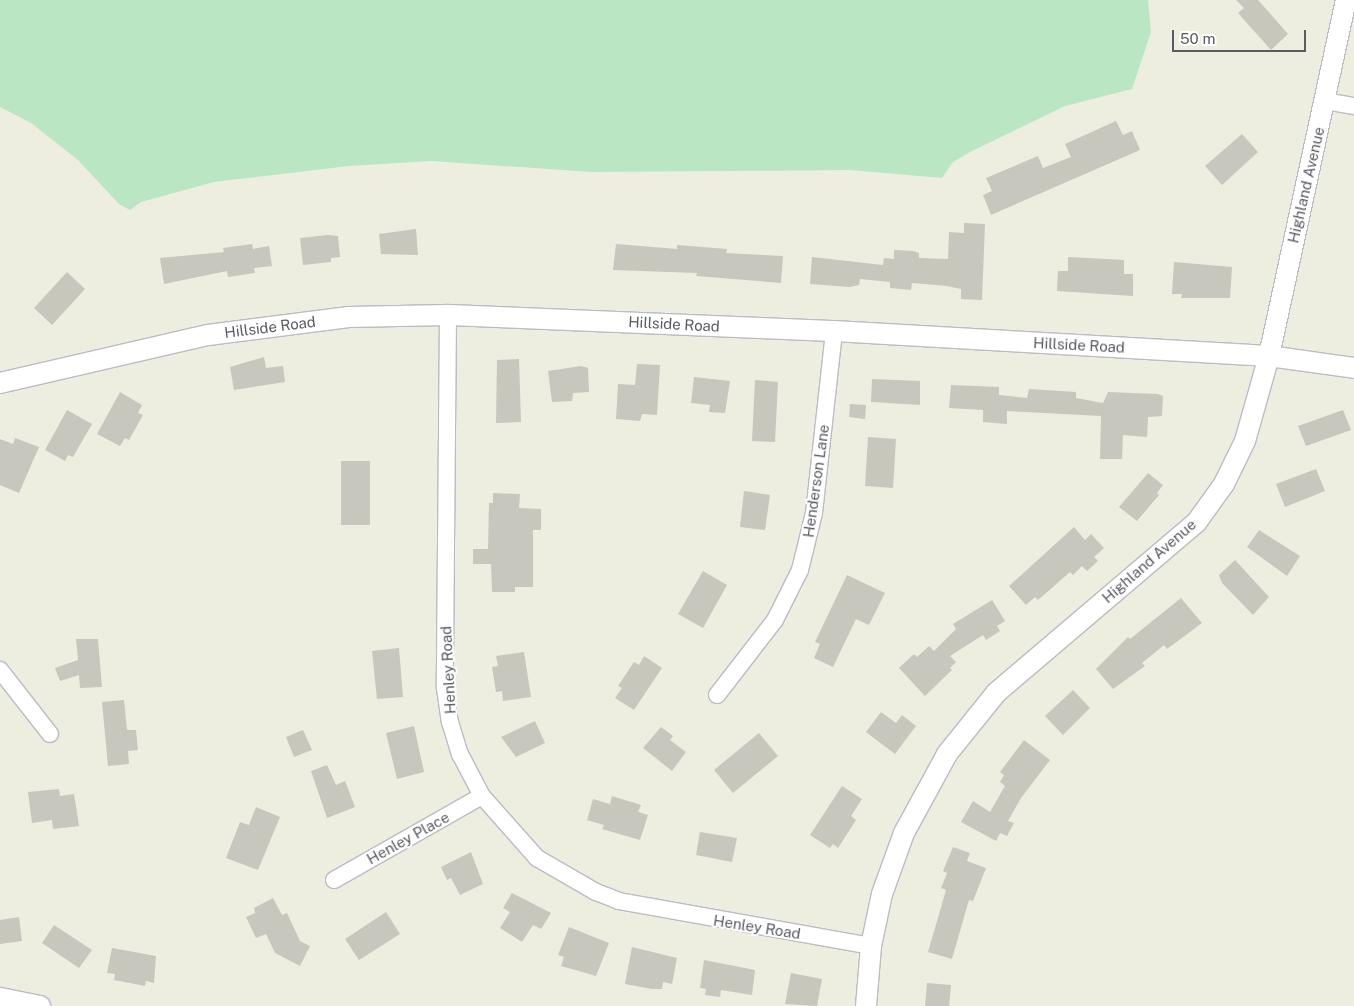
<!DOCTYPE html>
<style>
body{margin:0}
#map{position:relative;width:1354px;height:1006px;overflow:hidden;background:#edede0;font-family:"Public Sans",sans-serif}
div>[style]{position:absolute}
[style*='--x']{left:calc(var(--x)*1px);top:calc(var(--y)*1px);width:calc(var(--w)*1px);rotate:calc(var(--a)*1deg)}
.green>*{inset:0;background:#bbe6c4}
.building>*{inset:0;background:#c8c7bd}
.roads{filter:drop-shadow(1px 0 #bbbcc3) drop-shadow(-1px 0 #bbbcc3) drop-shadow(0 1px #bbbcc3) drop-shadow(0 -1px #bbbcc3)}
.minor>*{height:16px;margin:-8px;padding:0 8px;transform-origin:8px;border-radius:8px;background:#fff}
.tertiary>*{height:20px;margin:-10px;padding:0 10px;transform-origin:10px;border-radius:10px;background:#fff}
span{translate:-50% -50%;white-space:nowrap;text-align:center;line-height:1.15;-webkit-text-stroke:4px #fff;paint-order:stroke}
.street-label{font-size:15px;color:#595b62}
.scale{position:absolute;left:1172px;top:30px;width:134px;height:22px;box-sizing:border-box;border:2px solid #595b62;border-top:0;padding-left:6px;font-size:15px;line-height:18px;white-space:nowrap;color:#595b62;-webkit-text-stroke:4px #fff;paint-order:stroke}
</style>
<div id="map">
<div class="green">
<i style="clip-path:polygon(0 0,1148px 0,1151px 32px,1132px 89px,1065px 106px,970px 152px,953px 162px,942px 178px,850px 170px,592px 172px,431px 161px,349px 166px,214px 182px,141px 202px,130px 210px,119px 204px,78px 160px,31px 123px,0 107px)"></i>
</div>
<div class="building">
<i style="clip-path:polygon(1236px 0,1258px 0,1288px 34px,1271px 50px,1238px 13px,1244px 8px)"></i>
<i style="clip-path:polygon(1116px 121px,1123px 135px,1132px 131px,1140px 150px,991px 215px,983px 195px,992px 191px,986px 178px,1038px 156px,1043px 168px,1071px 157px,1065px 144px)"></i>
<i style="clip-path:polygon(1242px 134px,1258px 152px,1222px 185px,1205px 166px)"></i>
<i style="clip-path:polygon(964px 223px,985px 224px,982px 300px,961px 299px,961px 289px,947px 286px,912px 283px,911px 290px,890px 288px,890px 282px,860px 279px,859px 285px,850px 287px,810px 284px,812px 257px,883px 265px,884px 258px,894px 259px,894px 250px,913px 251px,919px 253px,919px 258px,948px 259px,949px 232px,964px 233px)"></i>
<i style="clip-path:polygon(416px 229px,418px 255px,381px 254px,379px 234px)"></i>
<i style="clip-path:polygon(328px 235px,338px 236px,340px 257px,331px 258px,331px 262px,303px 265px,300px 238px)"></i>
<i style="clip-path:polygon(252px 244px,253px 249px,269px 246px,272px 266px,254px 268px,255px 273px,228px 277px,227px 271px,164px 284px,160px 258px,224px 252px,223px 248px)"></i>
<i style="clip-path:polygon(616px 244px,677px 249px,677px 245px,727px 249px,726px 253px,783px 256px,781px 283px,696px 276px,697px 273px,613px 270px)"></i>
<i style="clip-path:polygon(1068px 257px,1124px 260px,1124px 274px,1133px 274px,1133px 296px,1057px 291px,1058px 271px,1068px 271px)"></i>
<i style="clip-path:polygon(1174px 262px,1232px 267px,1230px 298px,1181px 298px,1182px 294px,1172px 294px)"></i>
<i style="clip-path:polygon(67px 272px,85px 289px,52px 325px,34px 308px)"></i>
<i style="clip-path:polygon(264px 357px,266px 368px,283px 366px,285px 382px,234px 390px,230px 367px)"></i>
<i style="clip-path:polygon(519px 359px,521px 422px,496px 423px,497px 360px)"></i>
<i style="clip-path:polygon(637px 364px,660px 365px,657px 415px,642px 414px,640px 421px,616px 419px,618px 384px,635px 385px)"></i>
<i style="clip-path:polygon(581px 366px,588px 368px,589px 392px,573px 393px,572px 401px,552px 402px,548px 371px)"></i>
<i style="clip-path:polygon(694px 377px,730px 381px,725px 413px,709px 412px,710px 405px,691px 403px)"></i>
<i style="clip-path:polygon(872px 379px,920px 381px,920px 405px,871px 402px)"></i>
<i style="clip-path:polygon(755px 380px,778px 382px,775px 442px,752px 441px)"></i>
<i style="clip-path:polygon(951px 385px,999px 387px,999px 395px,1027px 398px,1029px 389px,1076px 392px,1076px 398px,1103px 403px,1108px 392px,1157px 394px,1163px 396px,1162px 416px,1148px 417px,1147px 437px,1123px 435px,1122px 459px,1100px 459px,1101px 416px,1007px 411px,1007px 424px,983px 422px,983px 410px,949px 408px)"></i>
<i style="clip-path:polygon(120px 392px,142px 405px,138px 413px,143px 415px,129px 440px,125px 438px,120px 446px,97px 434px)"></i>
<i style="clip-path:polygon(850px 404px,866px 405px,865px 419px,849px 417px)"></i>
<i style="clip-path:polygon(67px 410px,92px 424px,73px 457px,68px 455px,65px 461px,45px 450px)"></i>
<i style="clip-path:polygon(1343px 410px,1351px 430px,1306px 446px,1298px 426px)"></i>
<i style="clip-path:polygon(868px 437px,896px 439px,893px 488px,865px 486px)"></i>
<i style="clip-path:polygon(15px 438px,39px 447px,19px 493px,0 485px,0 439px,13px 444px)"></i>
<i style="clip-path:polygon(341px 461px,370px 461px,370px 525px,341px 525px)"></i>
<i style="clip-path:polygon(1316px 469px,1325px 491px,1285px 507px,1276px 484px)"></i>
<i style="clip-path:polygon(1148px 473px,1163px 485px,1157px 493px,1159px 495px,1137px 521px,1119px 507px)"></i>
<i style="clip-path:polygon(744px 491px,770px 495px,765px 530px,740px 527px)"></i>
<i style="clip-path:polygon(493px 493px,520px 494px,519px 508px,541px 509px,541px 530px,533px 530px,533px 587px,515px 587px,515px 592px,492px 592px,491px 564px,473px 564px,473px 549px,488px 549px,489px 503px,493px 503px)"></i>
<i style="clip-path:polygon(1074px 527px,1085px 540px,1091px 534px,1104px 548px,1094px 557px,1098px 561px,1087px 571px,1082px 566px,1073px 575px,1070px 572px,1038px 600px,1035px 597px,1026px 605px,1009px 586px)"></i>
<i style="clip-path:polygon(1259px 530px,1300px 556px,1287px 576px,1247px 547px)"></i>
<i style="clip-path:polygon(1235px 560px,1269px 597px,1253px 615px,1222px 583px,1219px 575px)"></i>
<i style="clip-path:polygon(703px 571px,727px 585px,703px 628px,678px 614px)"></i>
<i style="clip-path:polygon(847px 575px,885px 593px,869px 625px,856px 619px,833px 667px,814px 658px,820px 644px,815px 642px)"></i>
<i style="clip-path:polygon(1181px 598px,1202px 623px,1167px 649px,1164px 645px,1142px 663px,1145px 666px,1113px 689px,1096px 669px,1128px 637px,1130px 639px)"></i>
<i style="clip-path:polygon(992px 600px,1005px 621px,997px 626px,1000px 631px,986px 640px,983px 635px,950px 656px,956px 662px,950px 668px,952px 670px,925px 696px,899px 668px,914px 654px,917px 657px,929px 646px,934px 651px,956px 629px,953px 624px)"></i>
<i style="clip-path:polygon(76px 639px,98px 639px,102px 687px,80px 688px,79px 675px,60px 681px,55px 668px,78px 660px)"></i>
<i style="clip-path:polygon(399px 648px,403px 697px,377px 699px,372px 651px)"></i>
<i style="clip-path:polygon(524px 652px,531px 697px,503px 701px,502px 691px,496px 692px,492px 667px,498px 666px,496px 656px)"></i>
<i style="clip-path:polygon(644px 656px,662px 668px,634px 710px,615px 698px,622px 688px,618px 686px,634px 662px,639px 665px)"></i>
<i style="clip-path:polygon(1073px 690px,1090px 708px,1063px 735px,1045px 716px)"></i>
<i style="clip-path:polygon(124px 700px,127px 730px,136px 730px,138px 750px,128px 751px,129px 764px,108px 766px,102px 702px)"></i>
<i style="clip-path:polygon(881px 712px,896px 723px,902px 715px,916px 726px,895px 754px,866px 732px)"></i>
<i style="clip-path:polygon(535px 721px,545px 743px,516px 757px,501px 737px)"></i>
<i style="clip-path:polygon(414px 726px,424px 772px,397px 779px,386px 733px)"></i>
<i style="clip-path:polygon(661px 727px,673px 736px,670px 740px,686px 752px,672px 771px,643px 748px)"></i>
<i style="clip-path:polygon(303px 730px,312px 750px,294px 757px,286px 737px)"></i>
<i style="clip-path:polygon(759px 733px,778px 756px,733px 793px,714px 770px)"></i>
<i style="clip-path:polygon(1024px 740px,1050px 760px,1021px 798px,1008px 821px,1014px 823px,1007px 836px,1000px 833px,996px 841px,961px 822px,973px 801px,990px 812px,1005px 786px,1000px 782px,1004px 775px,1000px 772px)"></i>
<i style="clip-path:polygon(327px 765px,336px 785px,345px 781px,355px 807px,327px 818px,311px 771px)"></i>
<i style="clip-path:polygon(842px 786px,862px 799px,851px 816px,856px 820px,838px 848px,833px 844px,830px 848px,810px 835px)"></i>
<i style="clip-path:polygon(59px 789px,60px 796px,74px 794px,79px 826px,53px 829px,52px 820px,32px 823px,28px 792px)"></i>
<i style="clip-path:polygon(612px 796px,641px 805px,638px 812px,648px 815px,640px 840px,602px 829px,604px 825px,587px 820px,593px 799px,610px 804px)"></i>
<i style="clip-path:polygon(256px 807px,280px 817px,258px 870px,226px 858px,240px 822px,249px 825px)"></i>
<i style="clip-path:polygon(700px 832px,737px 838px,732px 862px,696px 855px)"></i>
<i style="clip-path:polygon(953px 847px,970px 853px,967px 861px,986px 868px,973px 901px,969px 900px,952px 959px,928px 952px,946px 890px,941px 888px,947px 873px,943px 871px)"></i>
<i style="clip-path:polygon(471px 852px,483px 884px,460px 895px,451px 878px,447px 880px,441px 867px)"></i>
<i style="clip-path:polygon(512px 893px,551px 913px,541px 929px,533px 925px,522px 942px,500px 928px,510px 912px,503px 908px)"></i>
<i style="clip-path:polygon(273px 898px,282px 915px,287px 913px,300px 941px,310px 946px,300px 966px,275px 953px,266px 934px,256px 938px,246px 917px,255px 913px,254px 908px)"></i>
<i style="clip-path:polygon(386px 912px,400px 934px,359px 960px,345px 939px)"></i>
<i style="clip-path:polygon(19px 917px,22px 941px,0 944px,0 920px)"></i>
<i style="clip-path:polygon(54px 925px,92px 950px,79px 968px,42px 943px)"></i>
<i style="clip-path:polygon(569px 927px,609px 943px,596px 976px,561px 966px,564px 957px,558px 955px)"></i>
<i style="clip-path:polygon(632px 947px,677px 958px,672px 984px,663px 982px,662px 989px,652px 989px,625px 984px)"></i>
<i style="clip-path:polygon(112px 948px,156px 956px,154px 983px,146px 981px,145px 986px,114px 980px,115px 974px,107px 973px)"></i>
<i style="clip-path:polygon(704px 960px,755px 970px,752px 995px,721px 990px,720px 997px,705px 995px,706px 989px,700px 988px)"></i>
<i style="clip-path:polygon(791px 973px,822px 979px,817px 1006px,785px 1004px)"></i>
<i style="clip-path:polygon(927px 983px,951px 985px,949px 1006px,925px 1006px)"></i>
</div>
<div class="roads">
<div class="minor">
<i style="--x:1325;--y:101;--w:29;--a:10"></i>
<i style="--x:448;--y:315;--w:373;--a:90.5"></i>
<i style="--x:445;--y:688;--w:34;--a:82"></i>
<i style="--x:450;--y:722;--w:34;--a:73"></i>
<i style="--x:460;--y:754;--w:47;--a:62.4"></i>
<i style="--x:482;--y:796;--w:83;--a:48.4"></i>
<i style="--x:537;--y:858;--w:68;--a:30"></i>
<i style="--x:596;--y:892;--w:25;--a:21"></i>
<i style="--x:619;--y:901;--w:256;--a:10.1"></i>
<i style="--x:0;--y:670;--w:81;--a:52"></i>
<i style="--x:717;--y:695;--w:95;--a:-52.3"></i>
<i style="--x:775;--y:620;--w:56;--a:-63.4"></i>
<i style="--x:800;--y:570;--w:59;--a:-76.2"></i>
<i style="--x:814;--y:513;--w:183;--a:-83.7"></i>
<i style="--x:334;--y:880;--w:170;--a:-29.6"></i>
</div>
<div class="tertiary">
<i style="--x:0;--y:383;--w:213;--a:-13"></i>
<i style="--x:208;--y:335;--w:142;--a:-7.3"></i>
<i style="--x:349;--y:317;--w:99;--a:-1.2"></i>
<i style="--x:448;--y:315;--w:386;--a:2.4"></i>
<i style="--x:834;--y:331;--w:436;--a:3.3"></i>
<i style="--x:1269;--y:356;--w:86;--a:8"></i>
<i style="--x:0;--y:998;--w:41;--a:11.3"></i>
<i style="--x:866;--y:1006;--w:60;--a:-85.2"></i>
<i style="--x:871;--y:946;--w:53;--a:-78.1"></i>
<i style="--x:882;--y:894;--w:65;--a:-70.2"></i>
<i style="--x:904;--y:833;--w:90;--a:-61.4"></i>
<i style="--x:947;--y:754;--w:78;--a:-51.2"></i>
<i style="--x:996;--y:693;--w:262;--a:-40.4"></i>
<i style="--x:1196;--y:523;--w:48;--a:-54.3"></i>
<i style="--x:1224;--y:484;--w:48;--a:-64"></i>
<i style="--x:1245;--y:441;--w:88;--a:-74.2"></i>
<i style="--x:1269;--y:356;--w:364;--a:-77.8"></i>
</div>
</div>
<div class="street-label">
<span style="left:1306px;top:185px;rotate:-77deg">Highland Avenue</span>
<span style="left:674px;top:324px;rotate:3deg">Hillside Road</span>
<span style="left:270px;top:327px;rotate:-7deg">Hillside Road</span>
<span style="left:1079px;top:345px;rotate:3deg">Hillside Road</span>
<span style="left:816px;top:481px;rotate:-82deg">Henderson Lane</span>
<span style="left:1149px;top:561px;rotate:-41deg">Highland Avenue</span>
<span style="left:448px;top:670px;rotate:-93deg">Henley Road</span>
<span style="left:408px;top:838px;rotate:-29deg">Henley Place</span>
<span style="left:757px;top:927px;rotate:9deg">Henley Road</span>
</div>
<div class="scale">50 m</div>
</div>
